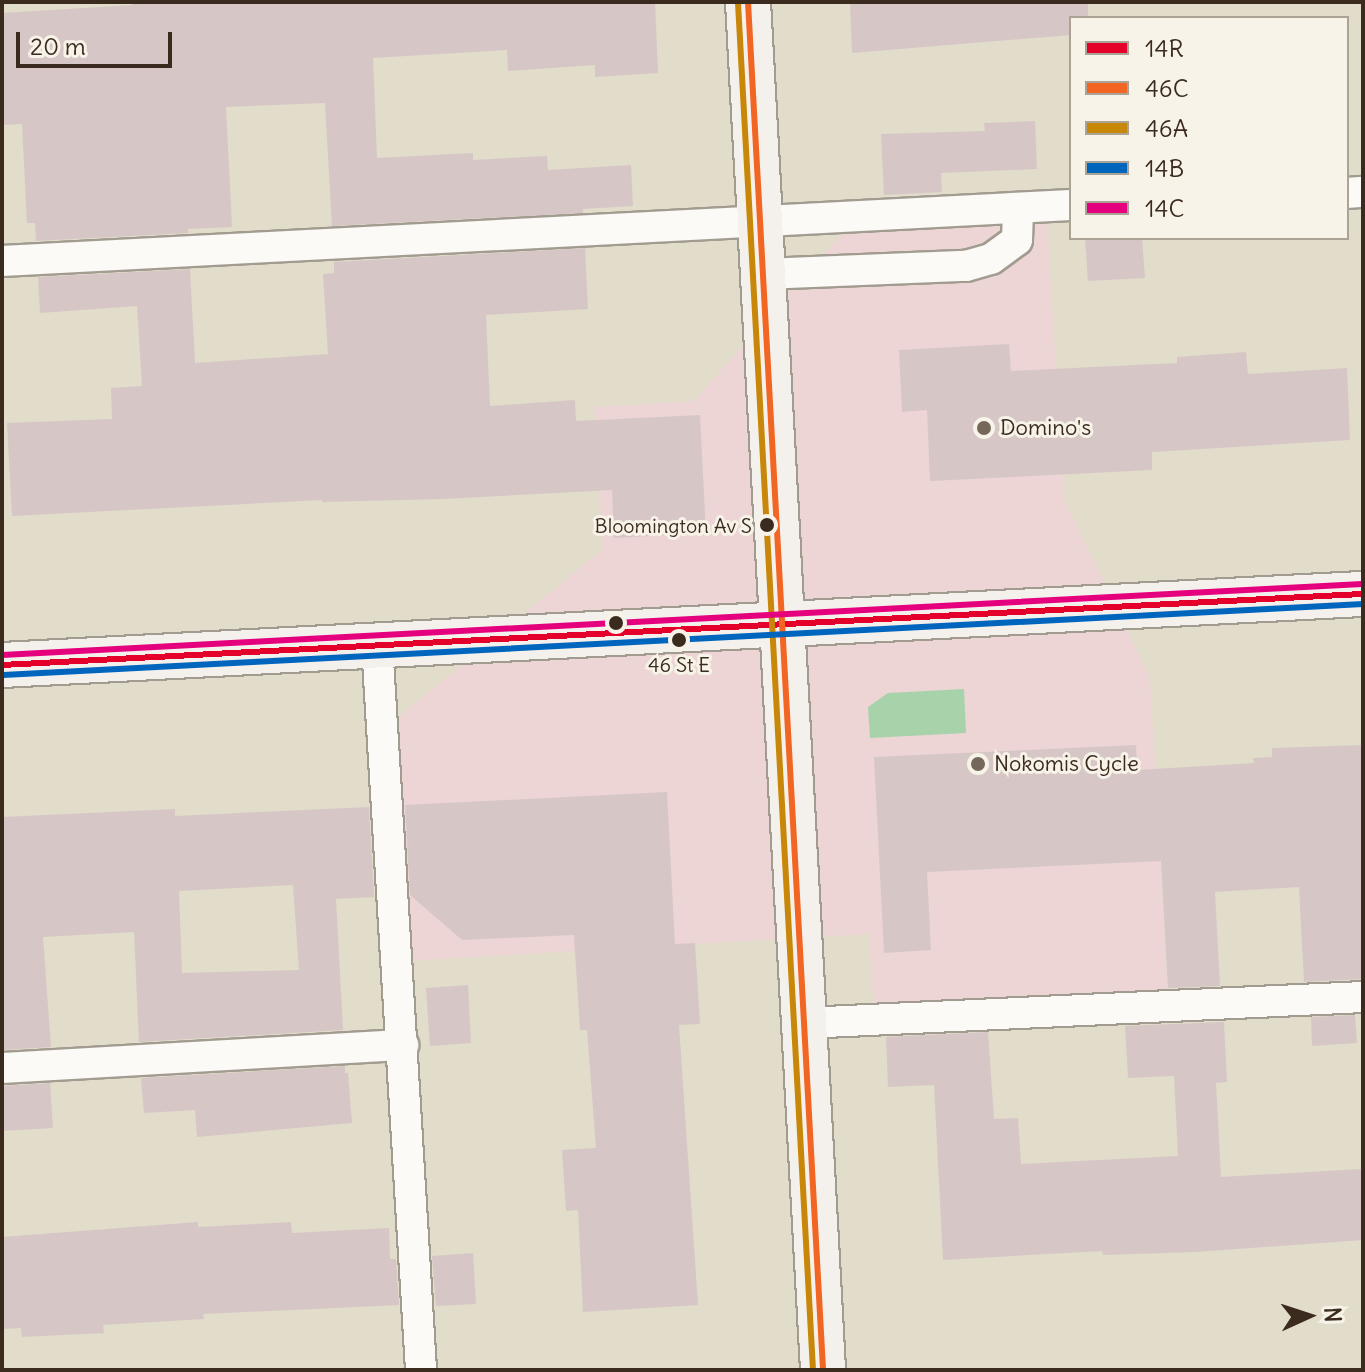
<!DOCTYPE html>
<style>
body{margin:0}
#map{position:relative;width:1365px;height:1372px;overflow:hidden;background:#e2dcca;font-family:Delius,sans-serif}
div>[style]{position:absolute}
[style*='--x']{left:calc(var(--x)*1px);top:calc(var(--y)*1px);width:calc(var(--w)*1px);rotate:calc(var(--a)*1deg)}
.built>*{inset:0;background:#ecd5d4}
.green>*{inset:0;background:#a8d3aa}
.building>*{inset:0;background:#d6c7c6}
.roads{filter:drop-shadow(2px 0 #a29c90) drop-shadow(-2px 0 #a29c90) drop-shadow(0 2px #a29c90) drop-shadow(0 -2px #a29c90)}
.lane>*{height:30px;margin:-15px;padding:0 15px;transform-origin:15px;border-radius:15px;background:#fbfaf7}
.secondary>*{height:44px;margin:-22px;padding:0 22px;transform-origin:22px;border-radius:22px;background:#f4f1ec}
.bus-1>*{height:6px;margin:-3px;padding:0 3px;transform-origin:3px;border-radius:3px;background:#e4002b}
.bus-2>*{height:6px;margin:-3px;padding:0 3px;transform-origin:3px;border-radius:3px;background:#f26522}
.bus-3>*{height:6px;margin:-3px;padding:0 3px;transform-origin:3px;border-radius:3px;background:#c88708}
.bus-4>*{height:6px;margin:-3px;padding:0 3px;transform-origin:3px;border-radius:3px;background:#0065bd}
.bus-5>*{height:6px;margin:-3px;padding:0 3px;transform-origin:3px;border-radius:3px;background:#e5007d}
.dots>*{width:22px;height:22px;translate:-50% -50%;box-sizing:border-box;border:4px solid #f7f3e8;border-radius:50%}
span{translate:-50% -50%;white-space:nowrap;text-align:center;line-height:1.15;-webkit-text-stroke:6px #f7f3e8;paint-order:stroke}
.bus-label{font-size:20px;color:#3b2a1e}
.right{translate:-100% -50%;text-align:right}
.poi-label{font-size:22px;color:#3b2a1e}
.left{translate:0 -50%;text-align:left}
.frame{position:absolute;inset:0;border:4px solid #3b2a1e;pointer-events:none}
.legend{position:absolute;left:1069px;top:16px;width:280px;height:224px;box-sizing:border-box;background:#f7f3e8;border:2px solid #aca397;margin:0;padding:10px 14px;list-style:none;font-size:24px;color:#3b2a1e}
.legend li{display:flex;align-items:center;gap:16px;height:40px}
.legend b{width:40px;border:2px solid #aca397}
.north{position:absolute;left:1269px;top:1276px;width:80px;height:80px;-webkit-text-stroke:6px #f7f3e8;paint-order:stroke;rotate:87deg;font-size:22px;font-weight:700;line-height:32px;text-align:center;color:#3b2a1e}
.north::after{content:'';display:block;margin:auto;width:28px;height:36px;background:#3b2a1e;clip-path:polygon(50% 0,100% 100%,50% 72%,0 100%)}
.scale{position:absolute;left:16px;top:32px;width:156px;height:36px;box-sizing:border-box;border:4px solid #3b2a1e;border-top:0;padding-left:10px;font-size:24px;line-height:28px;white-space:nowrap;color:#3b2a1e;-webkit-text-stroke:6px #f7f3e8;paint-order:stroke}
</style>
<div id="map">
<div class="built">
<i style="clip-path:polygon(1047px 219px,1064px 499px,1150px 678px,1169px 1014px,875px 1031px,869px 934px,406px 961px,392px 722px,603px 549px,594px 407px,694px 401px,843px 232px)"></i>
</div>
<div class="green">
<i style="clip-path:polygon(964px 689px,966px 733px,870px 738px,868px 707px,888px 693px)"></i>
</div>
<div class="building">
<i style="clip-path:polygon(132px 2px,655px 2px,658px 73px,595px 77px,595px 65px,508px 71px,507px 50px,373px 58px,377px 158px,473px 153px,473px 160px,547px 156px,548px 170px,631px 165px,633px 206px,583px 209px,583px 213px,332px 226px,325px 103px,226px 107px,232px 227px,188px 229px,188px 233px,36px 241px,35px 223px,27px 223px,22px 124px,2px 125px,2px 13px,132px 5px)"></i>
<i style="clip-path:polygon(850px 2px,1088px 2px,1088px 18px,1071px 18px,1071px 35px,852px 53px)"></i>
<i style="clip-path:polygon(1035px 121px,1037px 169px,941px 173px,942px 192px,884px 195px,881px 134px,985px 131px,984px 123px)"></i>
<i style="clip-path:polygon(1085px 238px,1142px 238px,1145px 278px,1088px 281px)"></i>
<i style="clip-path:polygon(585px 248px,588px 309px,486px 315px,490px 406px,575px 400px,576px 421px,700px 415px,706px 533px,614px 538px,612px 490px,443px 499px,322px 502px,322px 500px,12px 516px,7px 423px,112px 419px,111px 388px,142px 386px,137px 306px,40px 313px,38px 277px,190px 269px,195px 363px,328px 354px,323px 274px,334px 273px,334px 262px)"></i>
<i style="clip-path:polygon(1009px 344px,1011px 371px,1177px 363px,1177px 357px,1246px 352px,1248px 374px,1347px 368px,1350px 440px,1152px 452px,1152px 470px,930px 481px,927px 410px,902px 412px,899px 350px)"></i>
<i style="clip-path:polygon(1136px 745px,1137px 770px,1254px 763px,1253px 758px,1272px 757px,1272px 748px,1363px 745px,1363px 979px,1304px 982px,1299px 887px,1215px 892px,1220px 986px,1168px 988px,1161px 861px,927px 872px,931px 950px,884px 953px,874px 757px)"></i>
<i style="clip-path:polygon(667px 792px,675px 944px,695px 943px,700px 1024px,679px 1025px,698px 1305px,583px 1312px,578px 1210px,566px 1211px,562px 1150px,596px 1148px,587px 1030px,580px 1030px,574px 935px,462px 940px,410px 895px,405px 805px)"></i>
<i style="clip-path:polygon(evenodd,369px 807px,374px 897px,336px 899px,343px 1030px,139px 1042px,134px 932px,43px 937px,51px 1047px,2px 1050px,2px 817px,175px 809px,175px 816px,369px 807px,293px 885px,299px 970px,182px 973px,179px 891px,293px 885px)"></i>
<i style="clip-path:polygon(468px 985px,471px 1043px,430px 1046px,426px 988px)"></i>
<i style="clip-path:polygon(1355px 1015px,1357px 1043px,1312px 1046px,1311px 1017px)"></i>
<i style="clip-path:polygon(1224px 1022px,1227px 1082px,1216px 1083px,1221px 1177px,1361px 1169px,1363px 1240px,1195px 1252px,1103px 1255px,1102px 1251px,943px 1260px,934px 1085px,888px 1087px,886px 1037px,988px 1032px,994px 1119px,1018px 1118px,1021px 1164px,1178px 1156px,1174px 1076px,1128px 1078px,1125px 1026px)"></i>
<i style="clip-path:polygon(345px 1066px,345px 1073px,348px 1073px,352px 1123px,197px 1137px,195px 1110px,144px 1113px,141px 1078px)"></i>
<i style="clip-path:polygon(50px 1083px,53px 1128px,2px 1131px,2px 1086px)"></i>
<i style="clip-path:polygon(198px 1222px,198px 1227px,291px 1222px,292px 1233px,389px 1228px,390px 1259px,396px 1259px,399px 1305px,203px 1314px,204px 1319px,103px 1325px,104px 1333px,22px 1337px,21px 1328px,2px 1329px,2px 1237px)"></i>
<i style="clip-path:polygon(473px 1253px,476px 1304px,436px 1306px,432px 1256px)"></i>
</div>
<div class="roads">
<div class="lane">
<i style="--x:1347;--y:193;--w:16;--a:-4"></i>
<i style="--x:2;--y:261;--w:1070;--a:-3"></i>
<i style="--x:763;--y:274;--w:203;--a:-2.3"></i>
<i style="--x:966;--y:266;--w:26;--a:-16"></i>
<i style="--x:991;--y:259;--w:32;--a:-36"></i>
<i style="--x:1017;--y:240;--w:32;--a:-88"></i>
<i style="--x:377;--y:644;--w:727;--a:86.53"></i>
<i style="--x:804;--y:1023;--w:560;--a:-2.66"></i>
<i style="--x:2;--y:1068;--w:402;--a:-3.3"></i>
</div>
<div class="secondary">
<i style="--x:748;--y:2;--w:1370;--a:86.86"></i>
<i style="--x:2;--y:665;--w:1363;--a:-2.99"></i>
</div>
</div>
<div class="bus-1">
<i style="--x:2;--y:665;--w:1363;--a:-2.99"></i>
</div>
<div class="bus-2">
<i style="--x:748;--y:2;--w:1370;--a:86.86"></i>
</div>
<div class="bus-3">
<i style="--x:738;--y:3;--w:1369;--a:86.86"></i>
</div>
<div class="bus-4">
<i style="--x:3;--y:675;--w:1362;--a:-2.99"></i>
</div>
<div class="bus-5">
<i style="--x:2;--y:655;--w:1362;--a:-2.99"></i>
</div>
<div class="dots">
<i style="left:984px;top:428px;background:#75685a"></i>
<i style="left:767px;top:525px;background:#3b2a1e"></i>
<i style="left:616px;top:623px;background:#3b2a1e"></i>
<i style="left:679px;top:640px;background:#3b2a1e"></i>
<i style="left:978px;top:764px;background:#75685a"></i>
</div>
<div class="bus-label">
<span class="right" style="left:752px;top:525px">Bloomington Av S</span>
<span style="left:679px;top:664px">46 St E</span>
</div>
<div class="poi-label">
<span class="left" style="left:1000px;top:428px">Domino's</span>
<span class="left" style="left:994px;top:764px">Nokomis Cycle</span>
</div>
<div class="frame"></div>
<ul class="legend">
<li><b style="height:10px;background:#e4002b"></b>14R</li>
<li><b style="height:10px;background:#f26522"></b>46C</li>
<li><b style="height:10px;background:#c88708"></b>46A</li>
<li><b style="height:10px;background:#0065bd"></b>14B</li>
<li><b style="height:10px;background:#e5007d"></b>14C</li>
</ul>
<div class="north">N</div>
<div class="scale">20 m</div>
</div>
